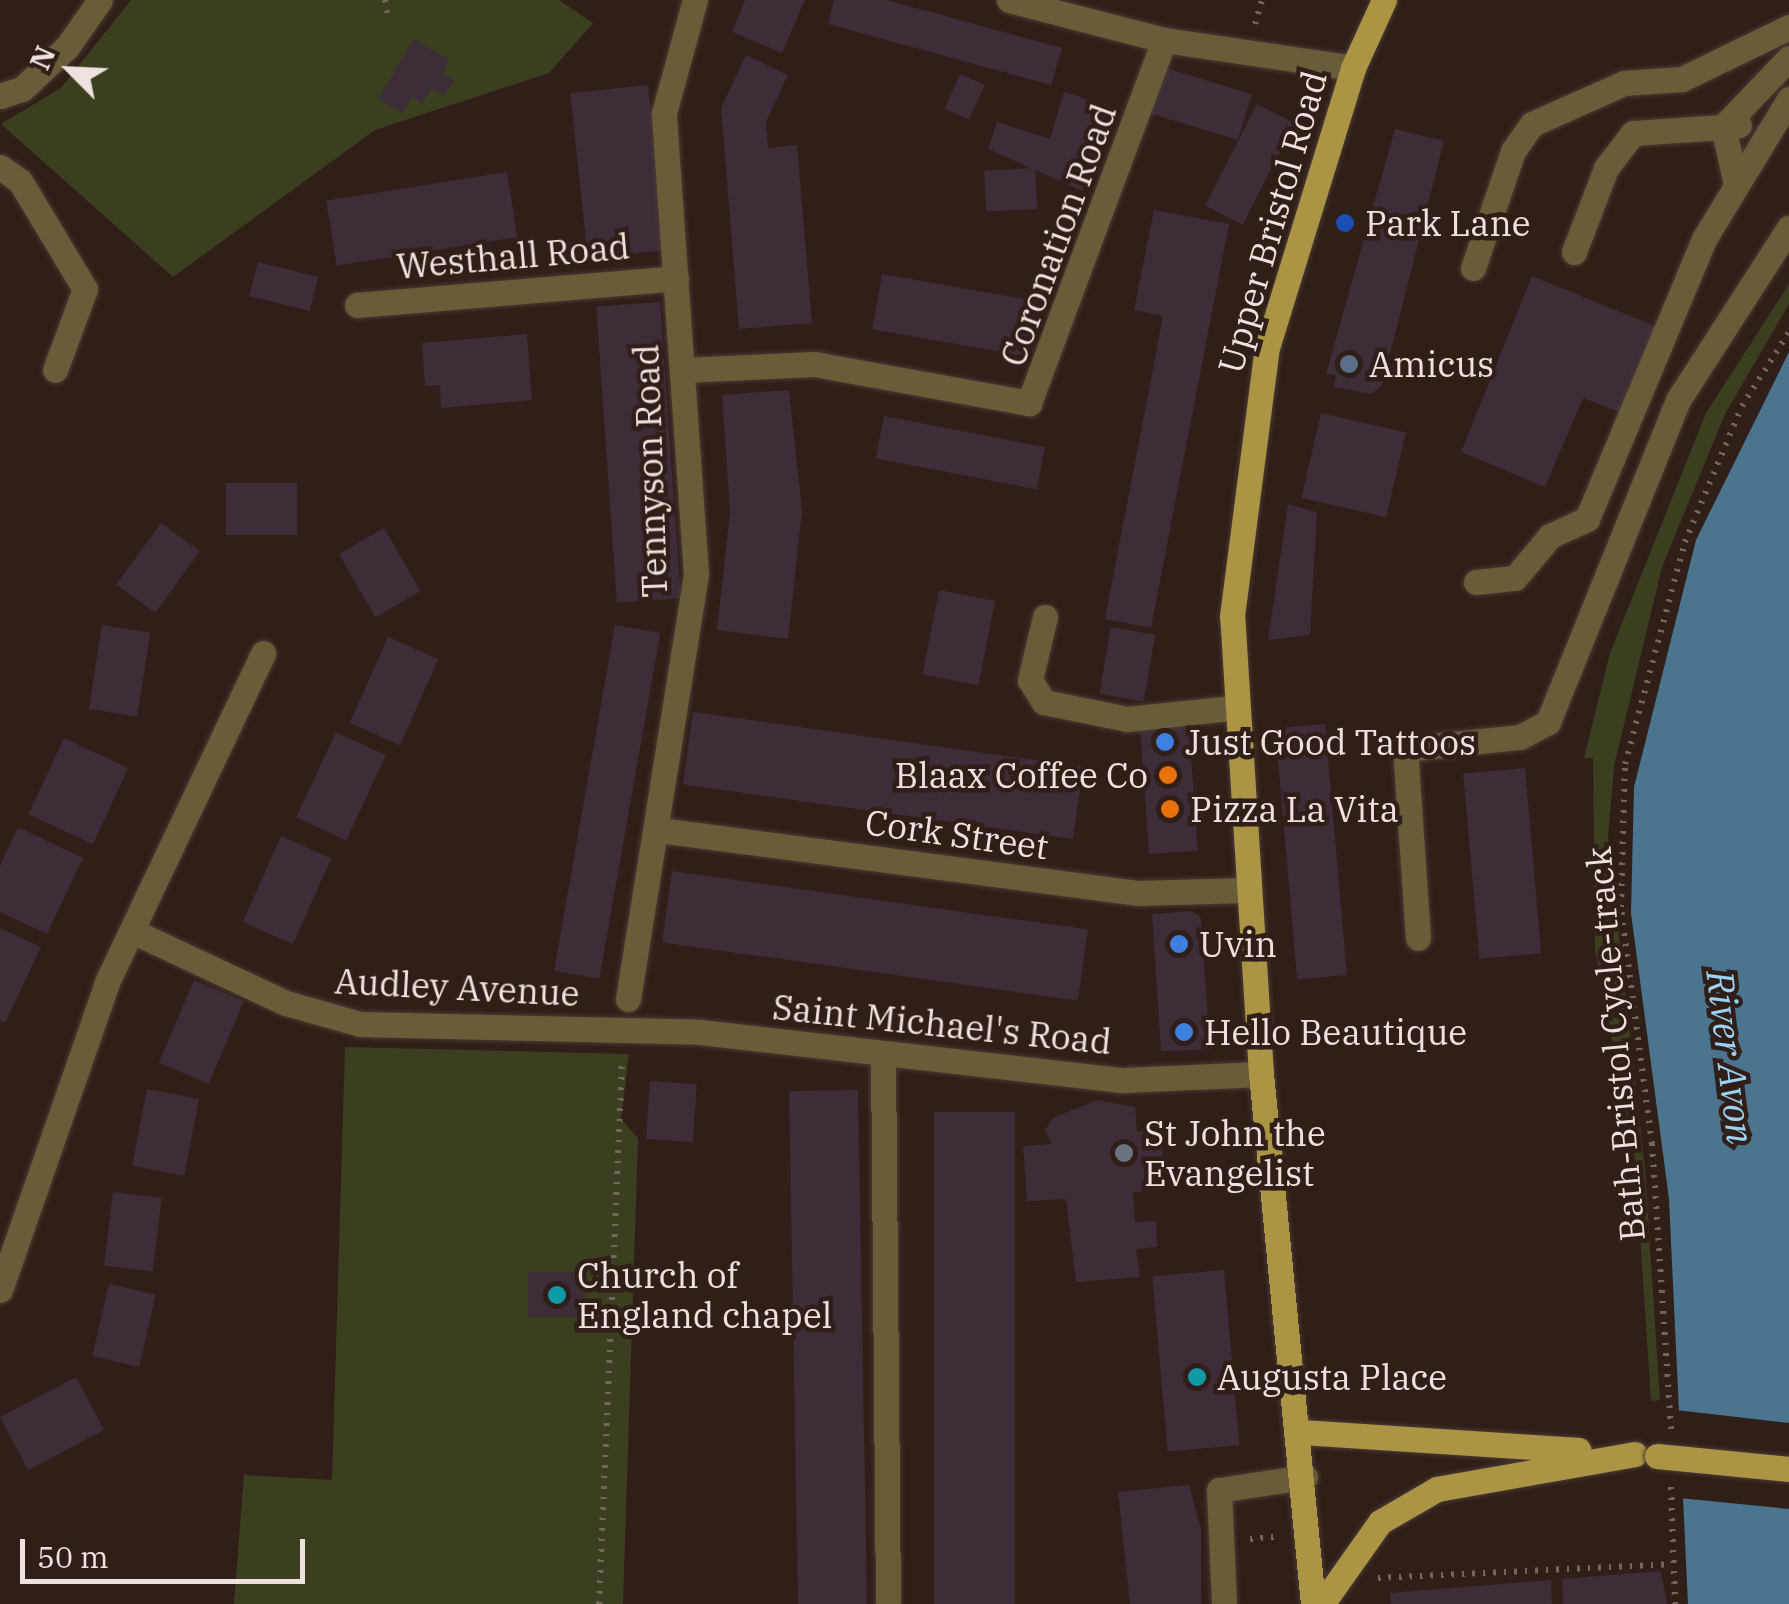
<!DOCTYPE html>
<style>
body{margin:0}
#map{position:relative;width:1789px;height:1604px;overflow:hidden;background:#2f1f18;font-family:"IBM Plex Serif",serif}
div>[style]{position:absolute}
.green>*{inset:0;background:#3b3f1f}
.water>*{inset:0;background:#4b758f}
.pier>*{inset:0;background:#2f1f18}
.building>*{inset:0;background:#3c2d39;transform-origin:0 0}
.path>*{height:6px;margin-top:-3px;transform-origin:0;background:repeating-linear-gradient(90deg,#74665f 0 2.5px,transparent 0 10.5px)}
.roads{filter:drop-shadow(0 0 2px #4a3a34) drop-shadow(0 0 2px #4a3a34)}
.minor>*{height:25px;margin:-12.5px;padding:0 12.5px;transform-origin:12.5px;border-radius:12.5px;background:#675d38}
.major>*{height:25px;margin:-12.5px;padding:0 12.5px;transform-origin:12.5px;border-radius:12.5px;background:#ab9544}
.bridges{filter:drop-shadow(0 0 2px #4a3a34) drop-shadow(0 0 2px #4a3a34)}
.major-bridge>*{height:25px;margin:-12.5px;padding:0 12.5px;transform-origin:12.5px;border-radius:12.5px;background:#ab9544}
.dots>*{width:28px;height:28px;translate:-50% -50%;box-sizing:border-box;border:5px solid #2f1f18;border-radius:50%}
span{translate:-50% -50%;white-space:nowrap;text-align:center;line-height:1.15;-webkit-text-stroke:9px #2f1f18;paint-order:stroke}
.street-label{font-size:35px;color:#ede2dd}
.poi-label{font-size:35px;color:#ede2dd}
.left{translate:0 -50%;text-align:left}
.right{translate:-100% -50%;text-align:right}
.water-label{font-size:38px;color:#9cd2f5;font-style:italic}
.north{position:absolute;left:20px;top:20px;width:100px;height:100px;-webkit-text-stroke:8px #2f1f18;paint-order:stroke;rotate:294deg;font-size:28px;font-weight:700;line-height:40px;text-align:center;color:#ede2dd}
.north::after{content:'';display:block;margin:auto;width:35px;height:45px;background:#ede2dd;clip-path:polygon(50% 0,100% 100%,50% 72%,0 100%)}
.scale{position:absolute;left:20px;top:1539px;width:285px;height:45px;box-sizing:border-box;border:5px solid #ede2dd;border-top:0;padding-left:12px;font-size:30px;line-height:35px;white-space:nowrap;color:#ede2dd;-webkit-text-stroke:8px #2f1f18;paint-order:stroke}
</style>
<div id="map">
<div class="green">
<i style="clip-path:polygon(131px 0,559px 0,593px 23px,549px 73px,375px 130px,173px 277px,1px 124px,61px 88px)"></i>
<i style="clip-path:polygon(1789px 284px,1789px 304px,1725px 414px,1662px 567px,1614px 766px,1608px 837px,1645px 1171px,1660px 1400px,1651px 1401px,1635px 1159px,1595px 949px,1593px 758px,1584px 758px,1610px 653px,1706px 413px)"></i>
<i style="clip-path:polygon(345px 1047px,629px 1054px,621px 1119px,638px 1138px,623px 1604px,234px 1604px,244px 1475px,332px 1480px)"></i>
</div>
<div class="water">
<i style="clip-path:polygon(1789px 352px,1789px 1604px,1688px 1604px,1669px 1199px,1631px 913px,1634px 787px,1696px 540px)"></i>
</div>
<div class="pier">
<i style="clip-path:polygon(1676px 1410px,1789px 1423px,1789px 1509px,1679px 1498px)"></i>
</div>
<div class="building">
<i style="clip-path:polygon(745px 0,805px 0,782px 53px,732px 32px)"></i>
<i style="clip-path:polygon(834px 0,887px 0,1062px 48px,1051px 85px,828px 24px)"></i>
<i style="clip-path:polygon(414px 39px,449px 60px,442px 73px,454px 80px,444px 96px,431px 88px,422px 103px,412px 97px,402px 113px,378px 99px)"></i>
<i style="clip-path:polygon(746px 55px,788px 75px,766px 122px,768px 148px,797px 145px,812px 323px,739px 329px,721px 108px)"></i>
<i style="left:1163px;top:67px;width:93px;height:48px;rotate:17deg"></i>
<i style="left:960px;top:74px;width:27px;height:38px;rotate:24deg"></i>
<i style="left:648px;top:85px;width:166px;height:78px;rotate:84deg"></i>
<i style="clip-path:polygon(1064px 92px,1110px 106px,1083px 191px,988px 149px,997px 122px,1050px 139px)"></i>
<i style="left:1257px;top:104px;width:42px;height:114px;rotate:27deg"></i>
<i style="clip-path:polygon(1395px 129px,1444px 141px,1382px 385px,1372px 394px,1334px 387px,1336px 375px,1326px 374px)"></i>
<i style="left:1035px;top:168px;width:41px;height:51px;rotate:87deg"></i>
<i style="left:507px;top:172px;width:66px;height:183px;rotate:81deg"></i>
<i style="clip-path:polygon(1154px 210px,1229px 224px,1151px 628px,1105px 619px,1163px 316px,1134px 310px)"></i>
<i style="left:258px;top:262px;width:62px;height:35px;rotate:14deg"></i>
<i style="left:882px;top:274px;width:157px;height:56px;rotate:10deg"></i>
<i style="clip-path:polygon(1532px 276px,1662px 329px,1624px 414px,1583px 398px,1545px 487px,1461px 452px)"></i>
<i style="left:660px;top:302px;width:297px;height:64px;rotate:86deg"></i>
<i style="clip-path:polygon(527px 334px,532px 400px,441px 408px,440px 385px,425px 386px,422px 343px)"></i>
<i style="clip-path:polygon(789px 390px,802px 510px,788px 639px,717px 630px,730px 512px,722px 395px)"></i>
<i style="left:1321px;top:413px;width:87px;height:87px;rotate:13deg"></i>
<i style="left:884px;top:416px;width:164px;height:43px;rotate:11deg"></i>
<i style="left:297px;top:483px;width:52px;height:71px;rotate:90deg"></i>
<i style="clip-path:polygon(1288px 504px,1317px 512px,1310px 635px,1268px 640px)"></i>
<i style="left:161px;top:523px;width:48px;height:76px;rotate:36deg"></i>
<i style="left:384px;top:528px;width:73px;height:52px;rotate:60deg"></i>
<i style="left:939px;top:590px;width:57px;height:86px;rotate:11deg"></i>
<i style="left:102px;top:625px;width:49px;height:85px;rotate:9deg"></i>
<i style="left:615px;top:625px;width:46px;height:351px;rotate:10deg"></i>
<i style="left:1111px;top:627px;width:45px;height:68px;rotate:10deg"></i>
<i style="left:388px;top:637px;width:55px;height:94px;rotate:24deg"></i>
<i style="left:693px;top:712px;width:394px;height:73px;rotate:8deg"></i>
<i style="left:1325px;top:724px;width:252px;height:50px;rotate:85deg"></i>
<i style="left:1189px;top:725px;width:126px;height:49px;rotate:86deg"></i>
<i style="left:336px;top:732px;width:55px;height:94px;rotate:25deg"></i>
<i style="left:64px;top:738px;width:71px;height:84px;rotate:25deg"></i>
<i style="left:1525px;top:768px;width:186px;height:62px;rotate:85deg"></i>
<i style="clip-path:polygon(18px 827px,83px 858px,47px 934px,0 912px,0 866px)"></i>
<i style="left:281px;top:836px;width:55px;height:94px;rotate:24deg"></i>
<i style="left:672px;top:871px;width:420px;height:72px;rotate:8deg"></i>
<i style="clip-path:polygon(1192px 911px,1201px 918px,1210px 1050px,1161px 1051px,1152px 914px)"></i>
<i style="clip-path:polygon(0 928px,41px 947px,5px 1023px,0 1020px)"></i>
<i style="left:194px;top:980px;width:54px;height:90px;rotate:23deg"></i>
<i style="left:650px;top:1081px;width:47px;height:58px;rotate:4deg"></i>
<i style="left:147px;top:1089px;width:53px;height:78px;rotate:11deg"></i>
<i style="left:858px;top:1090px;width:514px;height:69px;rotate:89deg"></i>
<i style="clip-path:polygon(1097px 1100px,1135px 1107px,1137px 1132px,1161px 1130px,1165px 1189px,1133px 1192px,1135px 1222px,1156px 1221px,1157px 1247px,1136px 1249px,1140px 1277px,1076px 1282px,1066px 1199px,1027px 1201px,1023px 1146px,1052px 1144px,1045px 1130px,1053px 1118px)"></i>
<i style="left:1015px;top:1112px;width:492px;height:81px;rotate:90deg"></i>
<i style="left:113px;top:1192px;width:49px;height:74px;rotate:7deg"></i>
<i style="left:1224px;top:1270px;width:176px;height:72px;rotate:85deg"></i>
<i style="left:528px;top:1272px;width:58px;height:45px"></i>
<i style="left:109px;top:1284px;width:48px;height:74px;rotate:13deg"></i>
<i style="left:76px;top:1377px;width:60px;height:86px;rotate:62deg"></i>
<i style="clip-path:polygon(1189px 1485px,1201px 1529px,1201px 1604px,1130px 1604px,1118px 1492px)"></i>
<i style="clip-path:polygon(1661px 1571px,1667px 1604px,1563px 1604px,1562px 1579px)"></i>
<i style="clip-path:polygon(1551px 1580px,1552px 1604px,1391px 1604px,1390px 1593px)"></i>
</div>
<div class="path">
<i style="left:385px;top:0;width:18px;rotate:81deg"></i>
<i style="left:1255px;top:24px;width:25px;rotate:-74deg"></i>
<i style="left:1671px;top:1429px;width:286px;rotate:-93.8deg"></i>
<i style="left:1652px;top:1144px;width:239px;rotate:-97.5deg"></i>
<i style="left:1621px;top:907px;width:143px;rotate:-88.4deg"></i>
<i style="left:1625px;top:764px;width:230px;rotate:-74.9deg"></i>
<i style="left:1685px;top:542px;width:147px;rotate:-67.3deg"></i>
<i style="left:1742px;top:406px;width:88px;rotate:-57.6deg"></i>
<i style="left:1671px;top:1487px;width:117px;rotate:88deg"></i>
<i style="left:1250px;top:1539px;width:24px;rotate:-5deg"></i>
<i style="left:1378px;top:1578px;width:293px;rotate:-2.7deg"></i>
<i style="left:599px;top:1604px;width:543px;rotate:-87.57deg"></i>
</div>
<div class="roads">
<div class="minor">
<i style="left:1009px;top:0;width:160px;rotate:14.5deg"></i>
<i style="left:1164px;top:40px;width:191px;rotate:8.4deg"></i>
<i style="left:0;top:96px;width:23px;rotate:-18deg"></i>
<i style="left:22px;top:89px;width:62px;rotate:-43deg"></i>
<i style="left:67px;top:47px;width:57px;rotate:-54.9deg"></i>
<i style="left:0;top:167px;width:24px;rotate:35deg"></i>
<i style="left:20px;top:181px;width:126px;rotate:59deg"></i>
<i style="left:85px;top:289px;width:86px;rotate:110.3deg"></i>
<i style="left:1736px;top:184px;width:58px;rotate:-102.8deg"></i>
<i style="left:1723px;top:127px;width:16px;rotate:-7deg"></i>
<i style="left:1574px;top:252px;width:90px;rotate:-69.1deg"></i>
<i style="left:1606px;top:168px;width:44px;rotate:-52.4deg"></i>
<i style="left:1633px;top:133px;width:90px;rotate:-3.8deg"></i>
<i style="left:1723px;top:127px;width:95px;rotate:-46.3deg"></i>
<i style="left:1473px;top:268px;width:124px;rotate:-71.1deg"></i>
<i style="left:1513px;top:151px;width:33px;rotate:-55deg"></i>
<i style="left:1532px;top:124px;width:101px;rotate:-24deg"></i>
<i style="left:1624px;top:83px;width:58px;rotate:-3.9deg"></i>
<i style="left:1682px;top:79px;width:119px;rotate:-25.9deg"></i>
<i style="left:357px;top:305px;width:320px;rotate:-4.8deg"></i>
<i style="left:683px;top:370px;width:131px;rotate:-2.6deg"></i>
<i style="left:814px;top:364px;width:219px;rotate:10.3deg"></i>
<i style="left:1029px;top:403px;width:387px;rotate:-69.6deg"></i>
<i style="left:1476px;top:582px;width:39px;rotate:-6deg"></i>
<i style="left:1515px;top:578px;width:55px;rotate:-50.2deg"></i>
<i style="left:1550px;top:536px;width:41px;rotate:-24.7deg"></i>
<i style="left:1587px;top:519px;width:303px;rotate:-67.3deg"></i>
<i style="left:1704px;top:239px;width:164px;rotate:-58.7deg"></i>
<i style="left:1045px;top:617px;width:65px;rotate:103.4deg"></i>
<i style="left:1030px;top:680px;width:26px;rotate:58deg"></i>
<i style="left:1044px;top:702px;width:85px;rotate:11.6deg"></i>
<i style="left:1127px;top:719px;width:106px;rotate:-6deg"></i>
<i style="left:659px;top:830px;width:482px;rotate:7.5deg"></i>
<i style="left:1137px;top:893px;width:111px;rotate:-1.5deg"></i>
<i style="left:132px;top:931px;width:170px;rotate:25.1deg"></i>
<i style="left:286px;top:1003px;width:77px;rotate:15.8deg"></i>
<i style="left:360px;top:1024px;width:340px;rotate:1.3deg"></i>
<i style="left:700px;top:1032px;width:427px;rotate:6.5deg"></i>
<i style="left:1124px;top:1080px;width:137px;rotate:-2.5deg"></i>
<i style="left:1418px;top:938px;width:189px;rotate:-93.9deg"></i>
<i style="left:1405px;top:749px;width:116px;rotate:-6deg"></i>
<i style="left:1520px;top:737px;width:32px;rotate:-28deg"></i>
<i style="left:1548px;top:722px;width:347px;rotate:-68deg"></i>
<i style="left:1678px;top:400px;width:205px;rotate:-57.2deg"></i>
<i style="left:628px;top:999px;width:430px;rotate:-80.9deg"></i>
<i style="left:696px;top:574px;width:462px;rotate:-94deg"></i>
<i style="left:664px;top:113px;width:117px;rotate:-74.7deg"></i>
<i style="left:883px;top:1055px;width:549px;rotate:89.48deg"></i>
<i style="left:0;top:1290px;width:326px;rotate:-70.8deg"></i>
<i style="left:107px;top:982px;width:364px;rotate:-64.6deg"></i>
<i style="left:1224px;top:1604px;width:114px;rotate:-92.5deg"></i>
<i style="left:1219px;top:1490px;width:87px;rotate:-8.6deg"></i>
</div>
<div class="major">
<i style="left:1302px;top:1432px;width:277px;rotate:3.7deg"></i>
<i style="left:1313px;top:1604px;width:533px;rotate:-95.6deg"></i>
<i style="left:1261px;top:1074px;width:459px;rotate:-93.6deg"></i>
<i style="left:1232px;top:616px;width:270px;rotate:-82.6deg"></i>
<i style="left:1267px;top:348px;width:293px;rotate:-72.9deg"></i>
<i style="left:1353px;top:68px;width:75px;rotate:-65.5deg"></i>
<i style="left:1322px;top:1604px;width:100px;rotate:-54.7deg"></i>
<i style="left:1380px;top:1522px;width:66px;rotate:-30.1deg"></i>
<i style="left:1437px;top:1489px;width:201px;rotate:-10deg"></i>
</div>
</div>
<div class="bridges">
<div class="major-bridge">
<i style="left:1657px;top:1456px;width:133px;rotate:5.6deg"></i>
</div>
</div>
<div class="dots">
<i style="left:1345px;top:223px;background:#1a4fb4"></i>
<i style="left:1349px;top:364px;background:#5c6f8a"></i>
<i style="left:1165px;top:742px;background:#3f7fe0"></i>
<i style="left:1168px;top:775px;background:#e8710a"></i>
<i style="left:1170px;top:809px;background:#e8710a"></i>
<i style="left:1179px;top:944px;background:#3f7fe0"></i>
<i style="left:1184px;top:1032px;background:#3f7fe0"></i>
<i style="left:1124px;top:1153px;background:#6b7280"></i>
<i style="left:557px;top:1295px;background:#0f9aa8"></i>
<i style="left:1197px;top:1377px;background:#0f9aa8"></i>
</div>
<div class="street-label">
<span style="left:1272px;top:222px;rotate:-74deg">Upper Bristol Road</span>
<span style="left:1058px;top:235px;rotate:-70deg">Coronation Road</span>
<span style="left:513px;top:256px;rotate:-5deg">Westhall Road</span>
<span style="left:650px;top:471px;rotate:-92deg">Tennyson Road</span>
<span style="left:957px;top:834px;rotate:8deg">Cork Street</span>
<span style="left:457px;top:987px;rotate:3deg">Audley Avenue</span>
<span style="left:942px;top:1024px;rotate:6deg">Saint Michael's Road</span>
<span style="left:1615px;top:1044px;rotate:-95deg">Bath-Bristol Cycle-track</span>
</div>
<div class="poi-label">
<span class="left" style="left:1365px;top:223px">Park Lane</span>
<span class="left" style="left:1369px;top:364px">Amicus</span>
<span class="left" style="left:1185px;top:742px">Just Good Tattoos</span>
<span class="right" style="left:1148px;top:775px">Blaax Coffee Co</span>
<span class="left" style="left:1190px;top:809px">Pizza La Vita</span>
<span class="left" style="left:1199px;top:944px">Uvin</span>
<span class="left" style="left:1204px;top:1032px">Hello Beautique</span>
<span class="left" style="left:1144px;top:1153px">St John the<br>Evangelist</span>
<span class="left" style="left:577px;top:1295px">Church of<br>England chapel</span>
<span class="left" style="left:1217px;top:1377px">Augusta Place</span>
</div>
<div class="water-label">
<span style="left:1731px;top:1057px;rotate:83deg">River Avon</span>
</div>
<div class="north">N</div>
<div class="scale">50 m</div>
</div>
